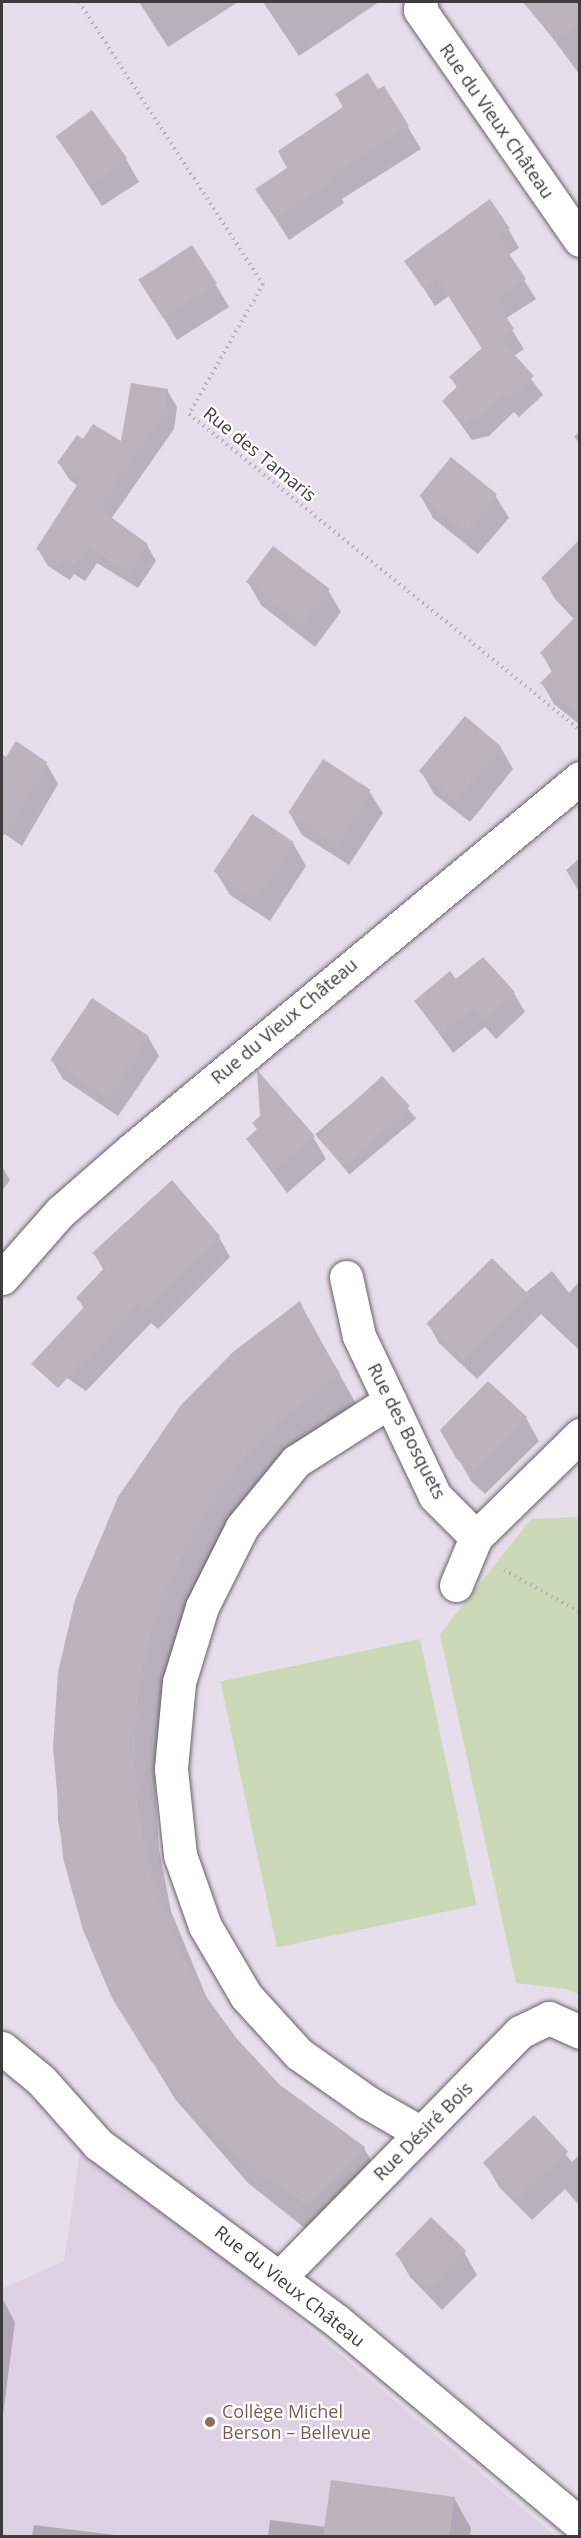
<!DOCTYPE html>
<meta charset="utf-8">
<style>
body{margin:0}
#map{position:relative;width:581px;height:2538px;overflow:hidden;background:#e6deea;font-family:"Open Sans",sans-serif}
div>[style]{position:absolute}
.built>*{inset:0;background:#ded1e4}
.green>*{inset:0;background:#ccd9b9;transform-origin:0 0}
.shadow>*{inset:0;background:#0003;transform-origin:0 0}
.building>*{inset:0;background:#bcb3bd;transform-origin:0 0}
.path>*{height:4px;margin-top:-2px;transform-origin:0;background:repeating-linear-gradient(90deg,#b3adb6 0 1.5px,transparent 0 6px)}
.roads{filter:drop-shadow(0 0 2px #69626c) drop-shadow(0 0 2px #69626c)}
.minor>*{height:33px;margin:-16.5px;padding:0 16.5px;transform-origin:16.5px;border-radius:16.5px;background:#fff}
.dots>*{width:16px;height:16px;translate:-50% -50%;box-sizing:border-box;border:3px solid #fff;border-radius:50%}
span{translate:-50% -50%;white-space:nowrap;text-align:center;line-height:1.15;-webkit-text-stroke:4.5px #fff;paint-order:stroke}
.street-label{font-size:18px;color:#3f3c40}
.education-label{font-size:18px;color:#785e54}
.left{translate:0 -50%;text-align:left}
.frame{position:absolute;inset:0;border:3px solid #3f3c40;pointer-events:none}
</style>
<div id="map">
<div class="built">
<i style="clip-path:polygon(82px 2139px,215px 2249px,555px 2536px,2px 2536px,2px 2289px,64px 2261px)"></i>
</div>
<div class="green">
<i style="clip-path:polygon(579px 1517px,580px 1517px,579px 1994px,566px 1989px,516px 1983px,440px 1634px,531px 1519px)"></i>
<i style="left:420px;top:1639px;width:272px;height:204px;rotate:78deg"></i>
</div>
<div class="shadow">
<i style="clip-path:polygon(139px 2px,238px 2px,168px 47px)"></i>
<i style="clip-path:polygon(263px 2px,379px 2px,299px 56px)"></i>
<i style="clip-path:polygon(540px 2px,580px 2px,580px 75px,531px 9px)"></i>
<i style="clip-path:polygon(384px 88px,421px 149px,342px 199px,344px 203px,289px 240px,257px 190px,289px 169px)"></i>
<i style="clip-path:polygon(57px 136px,126px 159px,139px 182px,102px 206px)"></i>
<i style="clip-path:polygon(509px 230px,519px 248px,508px 255px,536px 299px,505px 319px,524px 349px,514px 356px,543px 395px,519px 417px,514px 412px,489px 436px,472px 440px,444px 401px,458px 389px,451px 378px,483px 350px,449px 296px,435px 306px,406px 261px)"></i>
<i style="clip-path:polygon(139px 278px,216px 285px,229px 307px,177px 340px)"></i>
<i style="clip-path:polygon(167px 390px,177px 407px,174px 429px,111px 519px,147px 545px,156px 561px,138px 588px,97px 563px,85px 581px,74px 574px,70px 580px,48px 566px,38px 549px,78px 486px,69px 479px,59px 463px,84px 441px,123px 443px)"></i>
<i style="clip-path:polygon(580px 432px,580px 445px,574px 436px)"></i>
<i style="clip-path:polygon(420px 495px,495px 495px,509px 518px,478px 554px,433px 518px)"></i>
<i style="clip-path:polygon(580px 542px,580px 725px,554px 704px,542px 683px,552px 672px,542px 654px,574px 619px,555px 599px,543px 578px)"></i>
<i style="clip-path:polygon(248px 582px,328px 590px,341px 612px,315px 647px,261px 605px)"></i>
<i style="clip-path:polygon(500px 746px,513px 769px,470px 822px,434px 794px,421px 771px)"></i>
<i style="clip-path:polygon(2px 757px,46px 763px,58px 784px,22px 846px,2px 832px)"></i>
<i style="clip-path:polygon(369px 791px,383px 813px,349px 865px,302px 835px,289px 812px)"></i>
<i style="clip-path:polygon(252px 816px,293px 843px,306px 866px,270px 921px,230px 895px,216px 872px)"></i>
<i style="clip-path:polygon(580px 858px,580px 893px,566px 870px)"></i>
<i style="clip-path:polygon(455px 981px,514px 993px,525px 1012px,496px 1039px,485px 1027px,453px 1053px,416px 1002px)"></i>
<i style="clip-path:polygon(148px 1037px,159px 1056px,118px 1116px,63px 1079px,52px 1060px)"></i>
<i style="left:382px;top:1078px;width:53px;height:87px;rotate:50deg"></i>
<i style="clip-path:polygon(262px 1117px,313px 1137px,326px 1159px,287px 1193px,248px 1140px,258px 1130px)"></i>
<i style="clip-path:polygon(2px 1166px,10px 1180px,2px 1191px)"></i>
<i style="clip-path:polygon(219px 1237px,230px 1257px,158px 1329px,151px 1323px,86px 1391px,57px 1371px,84px 1309px,78px 1298px,104px 1271px,94px 1253px)"></i>
<i style="clip-path:polygon(552px 1271px,569px 1293px,580px 1281px,580px 1351px,541px 1314px,477px 1379px,439px 1343px,428px 1323px,525px 1293px)"></i>
<i style="clip-path:polygon(300px 1303px,360px 1411px,286px 1472px,160px 1723px,155px 1786px,159px 1849px,171px 1911px,208px 2001px,236px 2040px,279px 2086px,364px 2148px,385px 2186px,306px 2229px,248px 2183px,175px 2099px,152px 2061px,73px 1894px,58px 1821px,56px 1709px)"></i>
<i style="clip-path:polygon(526px 1418px,539px 1441px,485px 1494px,471px 1481px,442px 1430px)"></i>
<i style="clip-path:polygon(534px 2117px,572px 2162px,580px 2154px,580px 2206px,565px 2189px,532px 2220px,499px 2187px,486px 2164px)"></i>
<i style="clip-path:polygon(464px 2252px,477px 2275px,442px 2310px,410px 2277px,397px 2254px)"></i>
<i style="clip-path:polygon(2px 2298px,15px 2322px,2px 2423px)"></i>
<i style="clip-path:polygon(454px 2498px,471px 2528px,470px 2536px,268px 2536px,270px 2520px,326px 2527px)"></i>
<i style="clip-path:polygon(34px 2525px,123px 2536px,32px 2536px)"></i>
</div>
<div class="building">
<i style="clip-path:polygon(523px 2px,579px 2px,579px 22px,556px 42px)"></i>
<i style="clip-path:polygon(368px 73px,378px 89px,384px 86px,409px 126px,330px 176px,333px 180px,275px 218px,255px 189px,287px 168px,278px 151px,343px 107px,335px 94px)"></i>
<i style="left:92px;top:110px;width:60px;height:45px;rotate:54deg"></i>
<i style="clip-path:polygon(490px 199px,510px 229px,497px 236px,526px 279px,495px 300px,514px 329px,500px 339px,534px 376px,507px 399px,503px 394px,479px 417px,460px 422px,442px 401px,458px 386px,449px 377px,482px 348px,437px 279px,423px 288px,404px 261px)"></i>
<i style="left:192px;top:245px;width:46px;height:64px;rotate:57deg"></i>
<i style="clip-path:polygon(131px 383px,168px 389px,165px 411px,98px 508px,148px 544px,128px 572px,87px 547px,75px 566px,64px 558px,60px 564px,36px 549px,81px 479px,57px 463px,77px 435px,83px 439px,93px 424px,121px 441px)"></i>
<i style="left:451px;top:457px;width:59px;height:50px;rotate:39deg"></i>
<i style="clip-path:polygon(579px 540px,579px 715px,540px 683px,555px 668px,540px 653px,577px 615px,541px 578px)"></i>
<i style="left:273px;top:546px;width:71px;height:45px;rotate:37deg"></i>
<i style="left:465px;top:716px;width:47px;height:72px;rotate:40deg"></i>
<i style="clip-path:polygon(16px 741px,47px 762px,2px 838px,2px 754px,6px 757px)"></i>
<i style="left:323px;top:759px;width:57px;height:64px;rotate:33deg"></i>
<i style="left:252px;top:814px;width:50px;height:69px;rotate:34deg"></i>
<i style="clip-path:polygon(483px 957px,515px 992px,484px 1021px,473px 1008px,441px 1035px,414px 1001px,450px 971px,456px 979px)"></i>
<i style="left:92px;top:998px;width:69px;height:75px;rotate:34deg"></i>
<i style="clip-path:polygon(257px 1070px,315px 1136px,273px 1172px,246px 1139px,257px 1129px,252px 1123px,260px 1116px)"></i>
<i style="left:382px;top:1076px;width:41px;height:89px;rotate:47deg"></i>
<i style="clip-path:polygon(172px 1180px,220px 1236px,145px 1310px,138px 1303px,58px 1388px,31px 1364px,85px 1306px,76px 1298px,106px 1266px,92px 1253px)"></i>
<i style="left:492px;top:1258px;width:52px;height:93px;rotate:45deg"></i>
<i style="clip-path:polygon(300px 1301px,314px 1335px,340px 1373px,264px 1434px,223px 1482px,190px 1536px,153px 1623px,139px 1685px,134px 1747px,138px 1810px,150px 1872px,171px 1932px,200px 1988px,237px 2039px,280px 2085px,365px 2147px,308px 2205px,253px 2170px,199px 2119px,151px 2061px,112px 1998px,83px 1930px,63px 1858px,53px 1747px,58px 1672px,75px 1600px,118px 1497px,181px 1405px,233px 1352px)"></i>
<i style="clip-path:polygon(488px 1381px,527px 1417px,471px 1473px,456px 1458px,440px 1430px)"></i>
<i style="left:534px;top:2115px;width:50px;height:70px;rotate:47deg"></i>
<i style="left:431px;top:2217px;width:49px;height:52px;rotate:44deg"></i>
<i style="clip-path:polygon(331px 2480px,455px 2497px,449px 2536px,323px 2536px)"></i>
</div>
<div class="path">
<i style="left:79px;top:2px;width:337px;rotate:56.9deg"></i>
<i style="left:263px;top:284px;width:150px;rotate:119.6deg"></i>
<i style="left:189px;top:414px;width:503px;rotate:38.94deg"></i>
<i style="left:504px;top:1570px;width:87px;rotate:28.9deg"></i>
</div>
<div class="roads">
<div class="minor">
<i style="left:421px;top:2px;width:8px;rotate:97deg"></i>
<i style="left:420px;top:10px;width:280px;rotate:55.2deg"></i>
<i style="left:346px;top:1277px;width:60px;rotate:77.6deg"></i>
<i style="left:359px;top:1336px;width:177px;rotate:64.6deg"></i>
<i style="left:435px;top:1496px;width:58px;rotate:45deg"></i>
<i style="left:476px;top:1537px;width:146px;rotate:-44.4deg"></i>
<i style="left:2px;top:1278px;width:88px;rotate:-48.7deg"></i>
<i style="left:60px;top:1212px;width:94px;rotate:-41.1deg"></i>
<i style="left:131px;top:1150px;width:583px;rotate:-39.64deg"></i>
<i style="left:390px;top:1401px;width:112px;rotate:147.4deg"></i>
<i style="left:296px;top:1461px;width:85px;rotate:129.3deg"></i>
<i style="left:242px;top:1527px;width:89px;rotate:116.6deg"></i>
<i style="left:202px;top:1607px;width:78px;rotate:107deg"></i>
<i style="left:179px;top:1682px;width:87px;rotate:95.3deg"></i>
<i style="left:171px;top:1769px;width:86px;rotate:84deg"></i>
<i style="left:180px;top:1855px;width:75px;rotate:70.6deg"></i>
<i style="left:205px;top:1926px;width:81px;rotate:59.6deg"></i>
<i style="left:246px;top:1996px;width:79px;rotate:47.6deg"></i>
<i style="left:299px;top:2054px;width:83px;rotate:35.2deg"></i>
<i style="left:367px;top:2102px;width:62px;rotate:29.9deg"></i>
<i style="left:456px;top:1585px;width:52px;rotate:-67.4deg"></i>
<i style="left:2px;top:2048px;width:50px;rotate:39.4deg"></i>
<i style="left:41px;top:2080px;width:86px;rotate:48.3deg"></i>
<i style="left:98px;top:2144px;width:297px;rotate:36.5deg"></i>
<i style="left:337px;top:2321px;width:317px;rotate:39.9deg"></i>
<i style="left:280px;top:2277px;width:343px;rotate:-45.6deg"></i>
<i style="left:520px;top:2032px;width:32px;rotate:-26deg"></i>
<i style="left:549px;top:2018px;width:34px;rotate:24deg"></i>
</div>
</div>
<div class="dots">
<i style="left:210px;top:2422px;background:#8d6e63"></i>
</div>
<div class="street-label">
<span style="left:497px;top:121px;rotate:55deg">Rue du Vieux Château</span>
<span style="left:260px;top:454px;rotate:39deg">Rue des Tamaris</span>
<span style="left:284px;top:1021px;rotate:-40deg">Rue du Vieux Château</span>
<span style="left:407px;top:1431px;rotate:63deg">Rue des Bosquets</span>
<span style="left:423px;top:2131px;rotate:-45deg">Rue Désiré Bois</span>
<span style="left:290px;top:2286px;rotate:38deg">Rue du Vieux Château</span>
</div>
<div class="education-label">
<span class="left" style="left:222px;top:2422px">Collège Michel<br>Berson – Bellevue</span>
</div>
<div class="frame"></div>
</div>
